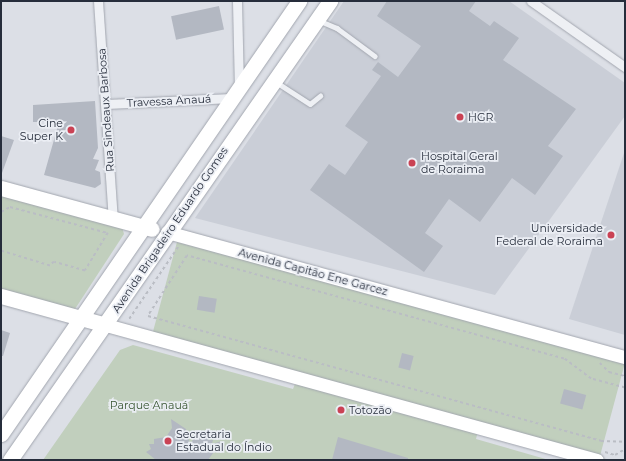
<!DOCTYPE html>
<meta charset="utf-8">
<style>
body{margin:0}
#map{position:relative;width:626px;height:461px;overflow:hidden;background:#dcdfe6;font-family:Montserrat,sans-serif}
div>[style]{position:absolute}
.built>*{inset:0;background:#caced7}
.green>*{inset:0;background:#c1cfbd;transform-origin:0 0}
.building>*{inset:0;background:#b3b8c2;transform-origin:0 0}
.path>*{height:1.5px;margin-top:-0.75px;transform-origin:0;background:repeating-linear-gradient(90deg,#babdc4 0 3px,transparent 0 6px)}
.roads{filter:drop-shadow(0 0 1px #a2a6af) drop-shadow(0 0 1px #a2a6af)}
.lane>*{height:4.5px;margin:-2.25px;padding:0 2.25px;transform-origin:2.25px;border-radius:2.25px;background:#eef0f4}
.street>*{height:9px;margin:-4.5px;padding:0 4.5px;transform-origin:4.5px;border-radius:4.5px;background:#eef0f4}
.secondary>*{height:13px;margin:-6.5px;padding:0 6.5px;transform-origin:6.5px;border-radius:6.5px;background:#fff}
.primary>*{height:15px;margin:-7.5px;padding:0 7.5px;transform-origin:7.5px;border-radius:7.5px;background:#fff}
.dots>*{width:11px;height:11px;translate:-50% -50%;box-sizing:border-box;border:2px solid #ebeef4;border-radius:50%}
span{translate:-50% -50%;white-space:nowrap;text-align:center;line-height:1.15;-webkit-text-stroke:3.5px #ebeef4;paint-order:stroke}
.street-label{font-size:11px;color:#262d3b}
.poi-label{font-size:11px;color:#262d3b}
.left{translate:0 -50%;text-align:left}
.right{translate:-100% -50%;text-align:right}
.park-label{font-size:11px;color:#3a5734}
.frame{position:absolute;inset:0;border:2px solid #262d3b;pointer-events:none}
</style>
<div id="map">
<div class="built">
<i style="clip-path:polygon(344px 1px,509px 1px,625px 83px,625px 116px,495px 295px,195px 218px)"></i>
<i style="clip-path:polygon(625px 150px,625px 335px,569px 319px)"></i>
</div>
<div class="green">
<i style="clip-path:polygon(1px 193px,122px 227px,124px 234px,75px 309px,1px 290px)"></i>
<i style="left:177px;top:242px;width:464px;height:96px;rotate:15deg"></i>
<i style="clip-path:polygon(133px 345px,293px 389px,295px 384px,478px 431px,476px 439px,549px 460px,43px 460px,120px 350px)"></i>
</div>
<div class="building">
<i style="clip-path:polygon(387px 1px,476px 1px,469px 11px,490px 26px,494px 21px,519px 38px,503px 60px,576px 109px,548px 146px,563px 156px,535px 195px,512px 178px,480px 222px,449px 199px,425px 233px,443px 246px,424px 272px,310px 190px,329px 164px,345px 175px,368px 142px,345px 126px,381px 76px,372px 70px,378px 62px,398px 77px,421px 46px,377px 16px)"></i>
<i style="left:219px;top:6px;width:24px;height:49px;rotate:78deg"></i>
<i style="clip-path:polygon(95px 101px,98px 148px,93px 159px,99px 160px,95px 170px,100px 172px,101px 184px,95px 188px,44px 175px,59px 122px,33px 122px,33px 105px)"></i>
<i style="clip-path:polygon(1px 136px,14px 140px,2px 173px,1px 173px)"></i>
<i style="left:199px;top:296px;width:18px;height:14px;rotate:9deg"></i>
<i style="clip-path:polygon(1px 330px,10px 333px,3px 356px,1px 356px)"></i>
<i style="left:402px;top:353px;width:12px;height:15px;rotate:14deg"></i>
<i style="left:564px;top:389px;width:23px;height:15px;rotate:15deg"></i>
<i style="clip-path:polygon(171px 419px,186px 429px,190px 444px,197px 434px,205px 433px,208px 440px,213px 440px,212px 444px,222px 441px,208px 460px,156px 460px,146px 452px,151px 449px,149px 444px,154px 444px,154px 439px,166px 437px,172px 428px)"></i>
<i style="clip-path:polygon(338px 437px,408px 458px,408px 460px,332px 460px)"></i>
</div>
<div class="path">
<i style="left:1px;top:212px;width:10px;rotate:-29deg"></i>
<i style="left:10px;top:207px;width:101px;rotate:14.9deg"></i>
<i style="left:108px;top:233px;width:44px;rotate:121.2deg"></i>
<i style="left:85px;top:271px;width:32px;rotate:-164deg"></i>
<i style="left:54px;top:262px;width:6px;rotate:135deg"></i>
<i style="left:50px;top:266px;width:51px;rotate:-163deg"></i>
<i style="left:129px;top:319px;width:87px;rotate:-55.8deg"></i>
<i style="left:600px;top:363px;width:13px;rotate:45deg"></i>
<i style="left:609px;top:372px;width:16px;rotate:14deg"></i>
<i style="left:625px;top:388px;width:35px;rotate:-165deg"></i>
<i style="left:591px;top:379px;width:34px;rotate:-143deg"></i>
<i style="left:564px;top:359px;width:391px;rotate:-164.7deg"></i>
<i style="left:187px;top:256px;width:72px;rotate:123deg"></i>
<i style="left:148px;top:316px;width:470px;rotate:15.4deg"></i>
<i style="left:601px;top:441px;width:24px;rotate:2deg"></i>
<i style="left:605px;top:452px;width:10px;rotate:17deg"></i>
<i style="left:615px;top:455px;width:12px;rotate:-31deg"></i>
</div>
<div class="roads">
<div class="lane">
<i style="left:318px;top:20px;width:21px;rotate:23deg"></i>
<i style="left:337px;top:28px;width:47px;rotate:36.4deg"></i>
<i style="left:276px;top:82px;width:40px;rotate:32.9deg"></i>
<i style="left:310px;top:104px;width:13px;rotate:-39deg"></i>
</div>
<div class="street">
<i style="left:98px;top:1px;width:219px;rotate:86.1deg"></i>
<i style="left:237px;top:1px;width:86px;rotate:88.7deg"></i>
<i style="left:531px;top:1px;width:115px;rotate:35.1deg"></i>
<i style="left:106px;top:104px;width:126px;rotate:-2.7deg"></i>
</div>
<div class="secondary">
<i style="left:167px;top:232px;width:475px;rotate:15.3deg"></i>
<i style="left:106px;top:325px;width:509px;rotate:15.37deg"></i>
</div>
<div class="primary">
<i style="left:1px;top:188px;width:156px;rotate:15.2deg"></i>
<i style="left:1px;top:296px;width:109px;rotate:15.4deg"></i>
<i style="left:1px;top:434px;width:526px;rotate:-55.46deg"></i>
<i style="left:10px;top:460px;width:560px;rotate:-55.12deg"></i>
</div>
</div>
<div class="dots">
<i style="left:460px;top:117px;background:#ca4254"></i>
<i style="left:71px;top:130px;background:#ca4254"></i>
<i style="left:412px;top:163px;background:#ca4254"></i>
<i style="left:611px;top:235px;background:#ca4254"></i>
<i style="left:341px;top:410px;background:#ca4254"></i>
<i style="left:168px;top:441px;background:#ca4254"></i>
</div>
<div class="street-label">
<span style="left:169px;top:101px;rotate:-3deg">Travessa Anauá</span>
<span style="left:106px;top:110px;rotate:-94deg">Rua Sindeaux Barbosa</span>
<span style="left:170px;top:230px;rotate:-56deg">Avenida Brigadeiro Eduardo Gomes</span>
<span style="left:313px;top:272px;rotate:15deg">Avenida Capitão Ene Garcez</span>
</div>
<div class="poi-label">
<span class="left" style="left:468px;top:117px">HGR</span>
<span class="right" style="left:63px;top:130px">Cine<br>Super K</span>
<span class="left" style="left:421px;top:163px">Hospital Geral<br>de Roraima</span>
<span class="right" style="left:603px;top:235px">Universidade<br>Federal de Roraima</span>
<span class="left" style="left:349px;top:410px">Totozão</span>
<span class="left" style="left:176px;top:441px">Secretaria<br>Estadual do Índio</span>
</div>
<div class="park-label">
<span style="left:149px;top:405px">Parque Anauá</span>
</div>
<div class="frame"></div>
</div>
